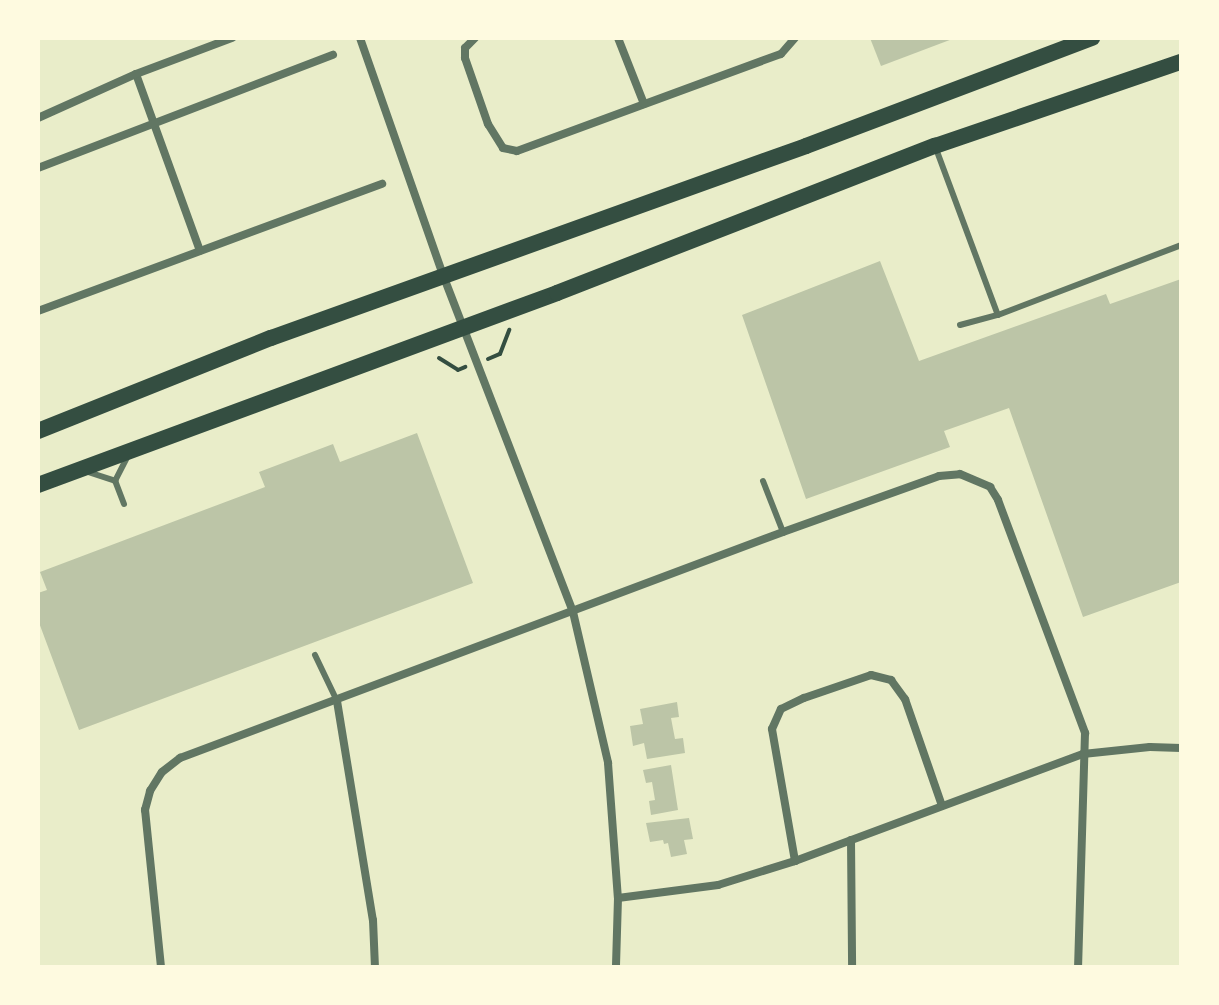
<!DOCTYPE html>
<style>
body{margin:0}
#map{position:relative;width:1219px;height:1005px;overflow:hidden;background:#e9edc9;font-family:Cabin,sans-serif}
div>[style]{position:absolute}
.building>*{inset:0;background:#bcc5a7}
.path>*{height:4px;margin:-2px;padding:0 2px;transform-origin:2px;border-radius:2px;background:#344e41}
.service>*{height:6px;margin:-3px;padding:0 3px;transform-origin:3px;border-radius:3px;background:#617663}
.minor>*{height:8px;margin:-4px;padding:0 4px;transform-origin:4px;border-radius:4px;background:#617663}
.secondary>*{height:16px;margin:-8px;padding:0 8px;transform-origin:8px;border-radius:8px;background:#344e41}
span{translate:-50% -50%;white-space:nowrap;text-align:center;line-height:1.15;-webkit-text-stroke:6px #fefae0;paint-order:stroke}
.frame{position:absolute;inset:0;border:40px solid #fefae0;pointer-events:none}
</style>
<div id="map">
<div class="building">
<i style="clip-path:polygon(870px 38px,955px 38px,881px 66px)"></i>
<i style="clip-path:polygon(880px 261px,919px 361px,1106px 294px,1110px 304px,1181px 279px,1181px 582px,1083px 617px,1009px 408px,944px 431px,950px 447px,806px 499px,742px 315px)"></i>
<i style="clip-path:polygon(417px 433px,473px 583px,79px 730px,38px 620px,38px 593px,47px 590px,40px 572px,265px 487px,259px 472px,333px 444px,340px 462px)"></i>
<i style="clip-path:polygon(677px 702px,679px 717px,671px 718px,675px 739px,683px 738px,685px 753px,647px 759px,644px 743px,633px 746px,630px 726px,643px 724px,640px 709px)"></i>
<i style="clip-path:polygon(671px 765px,678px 810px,651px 815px,649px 801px,655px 800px,652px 782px,646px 783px,643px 770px)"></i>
<i style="clip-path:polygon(689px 818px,693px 839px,684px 840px,687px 854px,671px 857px,668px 843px,664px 844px,663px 840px,650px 842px,646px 823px)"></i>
</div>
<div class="path">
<i style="left:439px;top:358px;width:22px;rotate:32deg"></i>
<i style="left:458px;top:370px;width:8px;rotate:-23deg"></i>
<i style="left:488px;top:359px;width:13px;rotate:-23deg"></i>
<i style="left:500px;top:354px;width:26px;rotate:-69deg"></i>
</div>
<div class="service">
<i style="left:935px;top:146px;width:180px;rotate:69.6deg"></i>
<i style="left:960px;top:325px;width:39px;rotate:-15deg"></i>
<i style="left:998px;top:315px;width:196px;rotate:-20.9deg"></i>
<i style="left:85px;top:471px;width:32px;rotate:18deg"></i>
<i style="left:763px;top:481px;width:55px;rotate:68.6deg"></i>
<i style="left:124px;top:504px;width:25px;rotate:-111deg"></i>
<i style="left:115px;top:481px;width:28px;rotate:-63deg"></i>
<i style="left:315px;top:655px;width:51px;rotate:64.4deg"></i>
</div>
<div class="minor">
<i style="left:360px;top:38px;width:251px;rotate:70.7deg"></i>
<i style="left:443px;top:275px;width:361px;rotate:68.9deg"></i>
<i style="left:573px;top:612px;width:155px;rotate:76.9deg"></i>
<i style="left:608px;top:763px;width:135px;rotate:85.8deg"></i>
<i style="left:618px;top:898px;width:69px;rotate:91.7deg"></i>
<i style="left:475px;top:38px;width:14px;rotate:135deg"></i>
<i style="left:465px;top:48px;width:10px;rotate:90deg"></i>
<i style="left:465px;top:58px;width:70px;rotate:70.8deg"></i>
<i style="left:488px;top:124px;width:28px;rotate:58deg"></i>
<i style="left:503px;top:148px;width:14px;rotate:12deg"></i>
<i style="left:517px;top:151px;width:281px;rotate:-20.2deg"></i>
<i style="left:781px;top:54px;width:21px;rotate:-49deg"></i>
<i style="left:618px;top:38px;width:71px;rotate:68.5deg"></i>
<i style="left:136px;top:74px;width:188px;rotate:70.1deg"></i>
<i style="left:38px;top:118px;width:107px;rotate:-24.2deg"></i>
<i style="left:136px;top:74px;width:103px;rotate:-20.6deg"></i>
<i style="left:38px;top:168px;width:316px;rotate:-21deg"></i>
<i style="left:38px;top:311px;width:367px;rotate:-20.3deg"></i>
<i style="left:337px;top:701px;width:222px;rotate:80.7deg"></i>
<i style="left:373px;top:920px;width:47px;rotate:87.6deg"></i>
<i style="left:851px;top:840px;width:127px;rotate:89.5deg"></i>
<i style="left:795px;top:861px;width:134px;rotate:-99.9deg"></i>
<i style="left:772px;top:729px;width:22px;rotate:-66deg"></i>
<i style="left:781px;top:709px;width:25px;rotate:-26deg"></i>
<i style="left:804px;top:698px;width:71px;rotate:-18.9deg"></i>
<i style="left:871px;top:675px;width:21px;rotate:14deg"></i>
<i style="left:891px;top:680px;width:24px;rotate:54deg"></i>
<i style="left:905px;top:699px;width:113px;rotate:70.9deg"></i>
<i style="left:618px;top:898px;width:101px;rotate:-7.4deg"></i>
<i style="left:718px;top:885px;width:81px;rotate:-17.3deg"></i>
<i style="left:795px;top:861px;width:307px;rotate:-20.4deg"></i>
<i style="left:1083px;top:754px;width:67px;rotate:-6deg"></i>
<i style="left:1150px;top:747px;width:31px;rotate:2deg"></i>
<i style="left:161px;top:967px;width:158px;rotate:-95.8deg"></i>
<i style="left:145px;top:810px;width:20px;rotate:-75deg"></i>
<i style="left:150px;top:791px;width:22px;rotate:-58deg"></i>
<i style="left:162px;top:772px;width:23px;rotate:-38deg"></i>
<i style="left:180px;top:758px;width:644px;rotate:-20.55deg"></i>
<i style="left:783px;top:532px;width:166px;rotate:-19.7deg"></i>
<i style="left:939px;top:476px;width:21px;rotate:-5deg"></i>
<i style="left:960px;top:474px;width:33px;rotate:23deg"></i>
<i style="left:990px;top:487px;width:15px;rotate:58deg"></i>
<i style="left:998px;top:500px;width:249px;rotate:69.5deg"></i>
<i style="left:1085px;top:733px;width:234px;rotate:91.7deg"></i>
</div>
<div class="secondary">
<i style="left:38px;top:431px;width:251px;rotate:-21.8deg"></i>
<i style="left:271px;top:338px;width:568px;rotate:-19.74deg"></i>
<i style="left:806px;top:146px;width:306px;rotate:-20.7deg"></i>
<i style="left:38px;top:485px;width:553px;rotate:-20.3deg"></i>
<i style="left:557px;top:293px;width:406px;rotate:-21.3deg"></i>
<i style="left:935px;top:146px;width:260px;rotate:-18.9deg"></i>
</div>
<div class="frame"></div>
</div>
